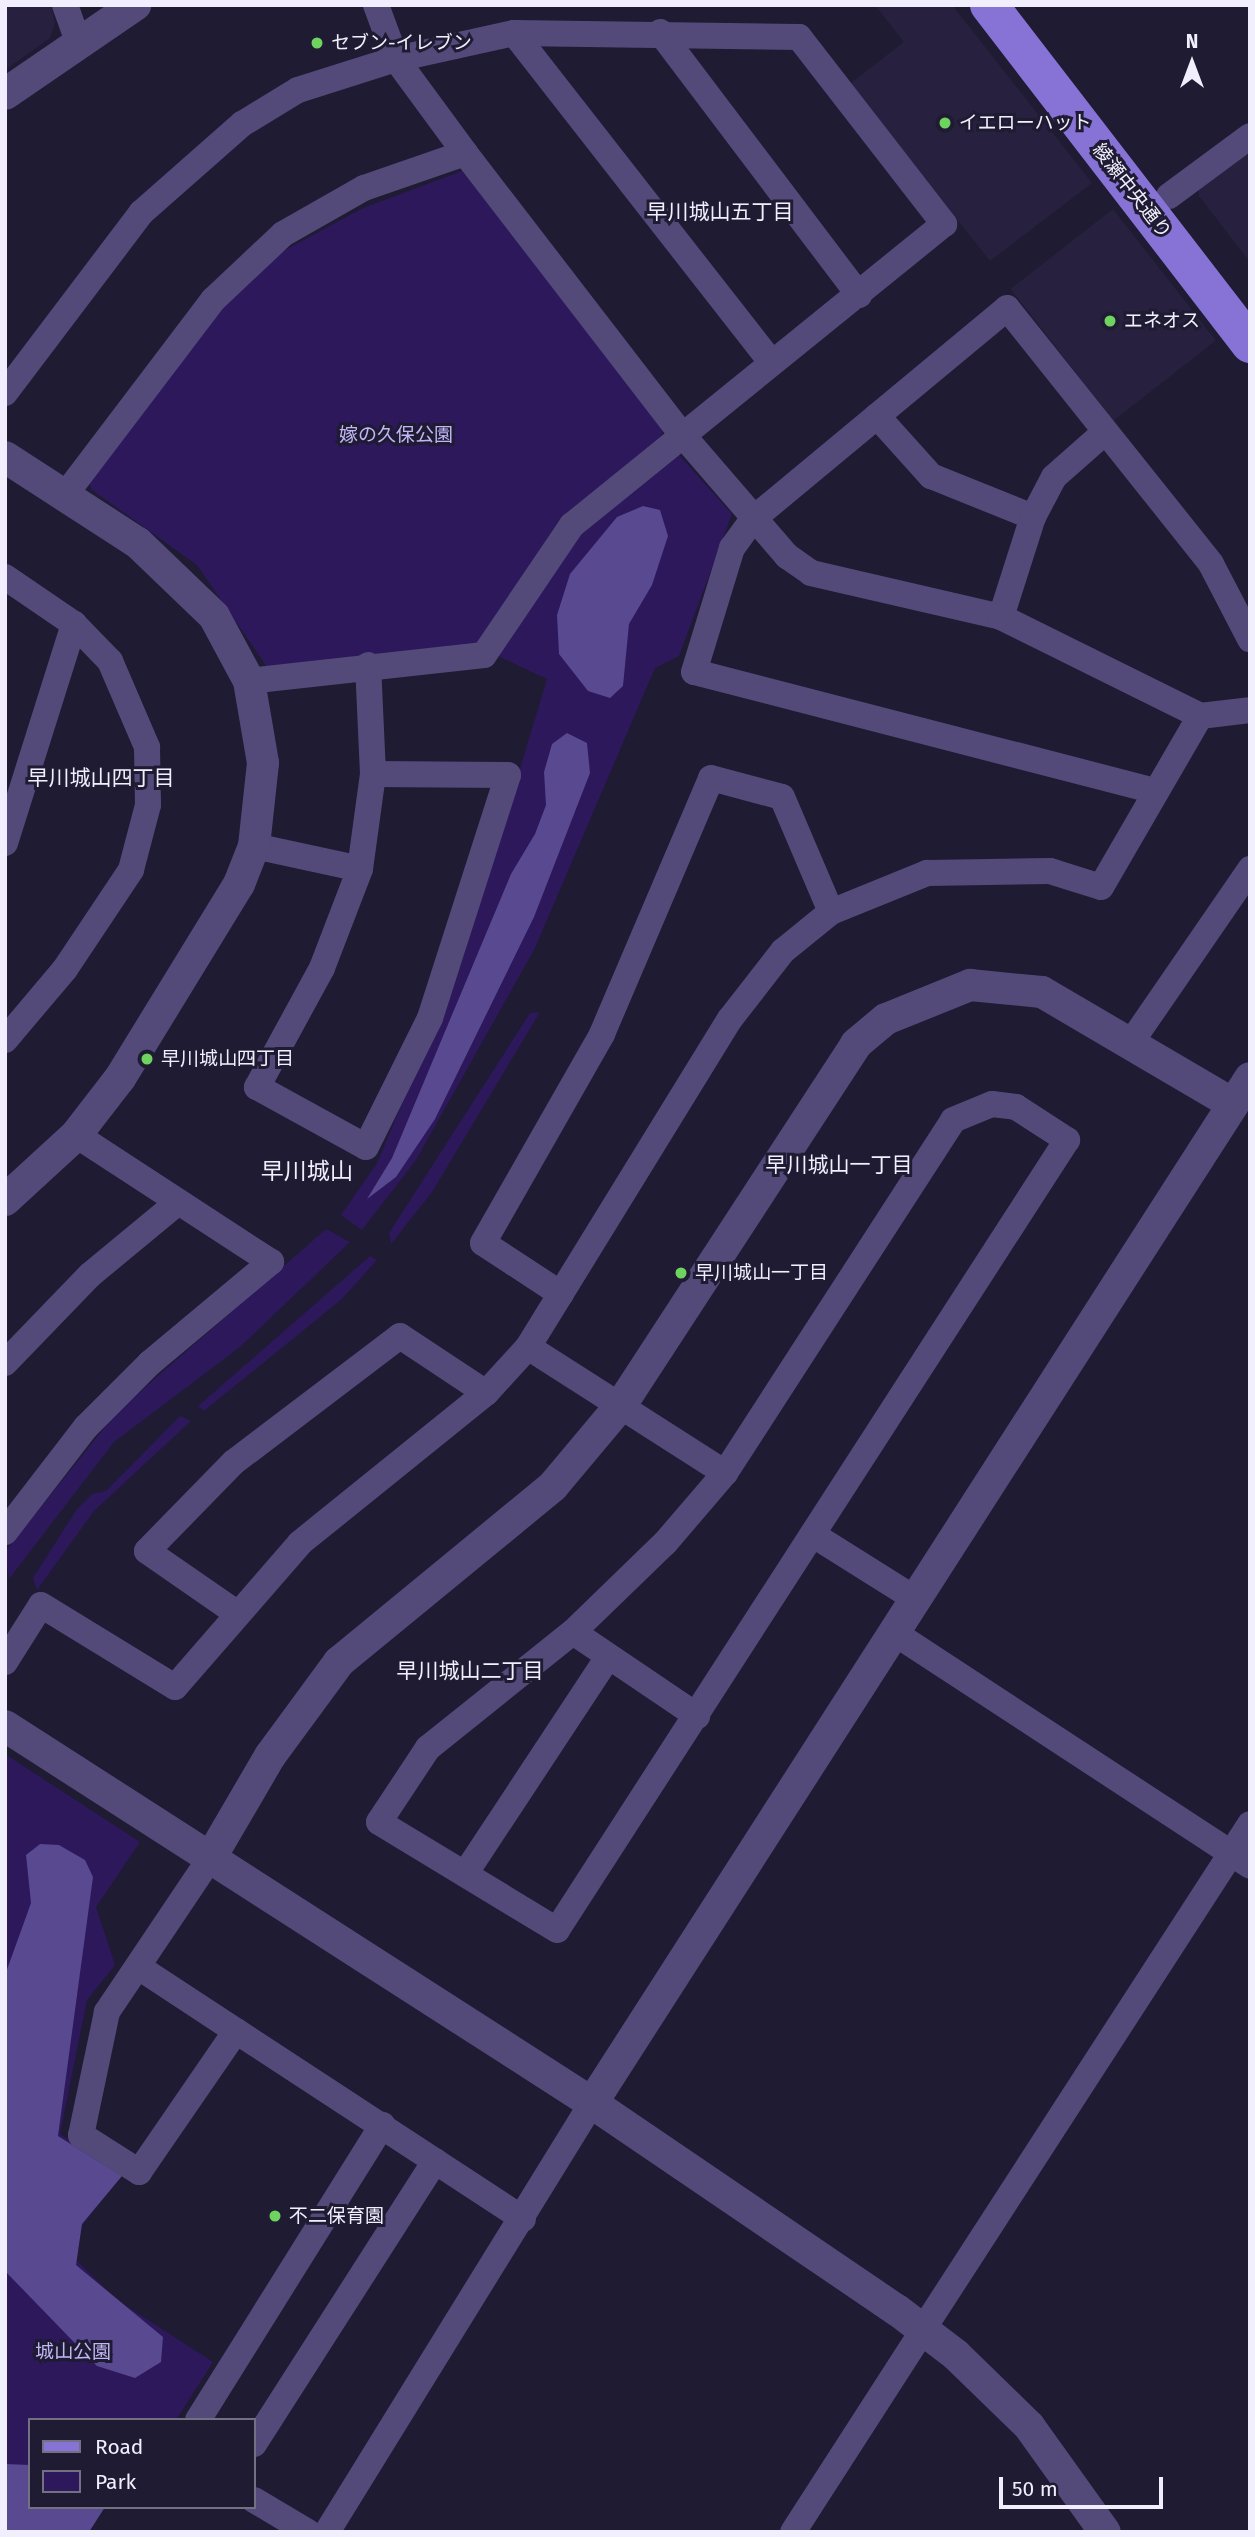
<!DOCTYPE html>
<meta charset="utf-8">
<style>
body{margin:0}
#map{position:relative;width:1255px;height:2537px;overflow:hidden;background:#1f1b33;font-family:"Fira Sans","Noto Sans JP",sans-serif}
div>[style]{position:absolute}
.built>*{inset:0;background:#27213f;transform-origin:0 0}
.green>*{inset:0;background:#2c185b}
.forest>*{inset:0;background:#584990}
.minor>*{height:26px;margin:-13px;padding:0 13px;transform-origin:13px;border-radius:13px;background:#534a7a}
.tertiary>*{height:32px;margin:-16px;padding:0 16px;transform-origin:16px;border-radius:16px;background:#534a7a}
.primary>*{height:38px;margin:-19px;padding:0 19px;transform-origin:19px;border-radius:19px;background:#8772d5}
.dots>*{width:19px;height:19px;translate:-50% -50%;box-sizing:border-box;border:4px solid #1f1b33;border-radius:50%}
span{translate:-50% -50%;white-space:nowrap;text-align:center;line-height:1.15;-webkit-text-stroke:6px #1f1b33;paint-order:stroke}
.poi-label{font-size:19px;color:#f1effd}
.left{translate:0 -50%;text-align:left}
.street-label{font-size:19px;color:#f1effd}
.park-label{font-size:19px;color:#c0b7f4}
.neighbourhood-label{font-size:21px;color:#f1effd}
.quarter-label{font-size:23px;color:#f1effd}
.frame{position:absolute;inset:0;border:7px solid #f1effd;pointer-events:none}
.legend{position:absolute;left:28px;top:2418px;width:228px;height:91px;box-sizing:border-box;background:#1f1b33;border:2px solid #737084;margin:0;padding:9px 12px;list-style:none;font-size:21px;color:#f1effd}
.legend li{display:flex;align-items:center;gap:14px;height:35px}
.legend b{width:35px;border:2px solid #737084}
.north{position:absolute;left:1157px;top:28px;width:70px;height:70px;-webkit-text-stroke:5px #1f1b33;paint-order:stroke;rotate:0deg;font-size:19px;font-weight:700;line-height:28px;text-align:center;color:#f1effd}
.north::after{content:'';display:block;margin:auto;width:24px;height:32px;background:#f1effd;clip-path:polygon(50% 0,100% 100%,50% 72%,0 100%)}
.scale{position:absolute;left:999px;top:2477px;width:164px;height:32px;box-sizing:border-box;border:4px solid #f1effd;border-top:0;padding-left:9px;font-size:21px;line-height:24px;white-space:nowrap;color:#f1effd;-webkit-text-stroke:5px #1f1b33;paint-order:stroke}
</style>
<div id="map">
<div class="built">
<i style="clip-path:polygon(5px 5px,51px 5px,55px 23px,50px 38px,5px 70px)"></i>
<i style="clip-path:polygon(875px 5px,952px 5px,1092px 183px,990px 261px,850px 84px,904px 42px)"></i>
<i style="clip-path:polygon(1250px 147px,1250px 262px,1199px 196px,1199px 185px)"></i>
<i style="left:1113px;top:209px;width:167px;height:130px;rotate:52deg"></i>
</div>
<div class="green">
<i style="clip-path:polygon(462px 171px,662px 424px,662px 436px,732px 514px,679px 656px,655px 668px,535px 948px,416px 1160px,362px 1230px,341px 1215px,377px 1163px,460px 968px,547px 679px,498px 656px,267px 667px,197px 565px,92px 490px,88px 481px,233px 293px,274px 256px,363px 208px)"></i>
<i style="clip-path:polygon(540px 1012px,432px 1192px,391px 1244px,389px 1233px,530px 1013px)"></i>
<i style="clip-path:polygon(326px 1229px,350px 1242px,240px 1347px,114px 1442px,9px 1579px,5px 1552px,117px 1412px)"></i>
<i style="clip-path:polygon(370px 1256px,377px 1260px,342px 1299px,204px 1411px,198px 1406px)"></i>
<i style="clip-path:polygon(180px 1416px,191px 1421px,94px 1511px,37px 1590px,33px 1578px,77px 1509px,92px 1494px,106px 1491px)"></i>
<i style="clip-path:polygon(5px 1754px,140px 1842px,96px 1907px,115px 1965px,87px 2000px,60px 2134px,121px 2175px,80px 2228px,77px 2261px,117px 2300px,213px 2362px,176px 2420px,30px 2420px,30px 2507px,105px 2507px,89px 2532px,5px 2532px)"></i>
</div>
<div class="forest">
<i style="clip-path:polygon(643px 506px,660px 510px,668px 536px,652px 585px,629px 624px,623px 686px,610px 698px,588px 691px,559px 654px,557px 615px,570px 574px,617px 517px)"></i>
<i style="clip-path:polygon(567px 733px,587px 743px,590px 773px,534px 917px,435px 1119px,396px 1177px,367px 1199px,392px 1158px,511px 874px,535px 834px,546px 805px,544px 772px,552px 744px)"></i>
<i style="clip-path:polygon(40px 1844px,59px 1845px,85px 1860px,93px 1877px,58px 2136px,122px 2176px,82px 2224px,76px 2265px,163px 2337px,161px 2362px,135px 2378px,97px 2366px,5px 2271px,5px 1975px,31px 1903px,26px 1855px)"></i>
<i style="clip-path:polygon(5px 2464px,30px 2465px,30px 2507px,105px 2507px,89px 2532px,5px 2532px)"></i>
</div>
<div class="minor">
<i style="left:65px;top:5px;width:41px;rotate:70.3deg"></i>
<i style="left:376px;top:5px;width:58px;rotate:69.7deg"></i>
<i style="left:396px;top:59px;width:117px;rotate:53.7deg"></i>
<i style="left:465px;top:153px;width:352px;rotate:52.4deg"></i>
<i style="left:680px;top:432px;width:164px;rotate:49.2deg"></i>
<i style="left:787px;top:556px;width:29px;rotate:35deg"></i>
<i style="left:811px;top:573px;width:195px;rotate:13deg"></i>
<i style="left:1001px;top:617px;width:222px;rotate:26.4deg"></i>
<i style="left:1200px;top:716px;width:50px;rotate:-6.8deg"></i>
<i style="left:660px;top:32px;width:330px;rotate:52.9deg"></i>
<i style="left:514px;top:33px;width:417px;rotate:52deg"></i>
<i style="left:1169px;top:196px;width:101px;rotate:-36.5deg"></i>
<i style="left:5px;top:393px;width:226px;rotate:-52.9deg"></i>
<i style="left:141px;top:213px;width:135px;rotate:-41.4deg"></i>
<i style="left:242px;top:124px;width:66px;rotate:-31.3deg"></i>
<i style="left:298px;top:90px;width:103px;rotate:-17.6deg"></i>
<i style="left:396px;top:59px;width:121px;rotate:-12.4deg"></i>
<i style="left:514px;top:33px;width:285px;rotate:0.8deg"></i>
<i style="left:799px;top:37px;width:237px;rotate:52.2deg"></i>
<i style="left:944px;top:224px;width:479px;rotate:141deg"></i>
<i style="left:572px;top:525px;width:157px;rotate:124.1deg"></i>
<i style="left:484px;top:655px;width:236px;rotate:173.7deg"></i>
<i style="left:877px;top:416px;width:81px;rotate:48deg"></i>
<i style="left:931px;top:476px;width:110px;rotate:21.9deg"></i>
<i style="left:65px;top:495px;width:245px;rotate:-52.8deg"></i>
<i style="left:213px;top:300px;width:96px;rotate:-43.3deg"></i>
<i style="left:283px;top:234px;width:93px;rotate:-29.6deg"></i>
<i style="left:364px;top:188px;width:107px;rotate:-19.1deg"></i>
<i style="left:5px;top:577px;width:83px;rotate:34.3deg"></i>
<i style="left:74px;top:624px;width:52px;rotate:45.8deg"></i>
<i style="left:110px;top:661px;width:94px;rotate:66.7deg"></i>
<i style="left:147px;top:747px;width:58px;rotate:89deg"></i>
<i style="left:148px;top:805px;width:67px;rotate:104.7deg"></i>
<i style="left:131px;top:870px;width:119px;rotate:123.7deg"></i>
<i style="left:65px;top:969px;width:93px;rotate:130.2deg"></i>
<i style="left:1001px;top:617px;width:105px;rotate:-72.3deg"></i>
<i style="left:1033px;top:517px;width:45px;rotate:-62.3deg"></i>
<i style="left:1054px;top:477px;width:68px;rotate:-41.4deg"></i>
<i style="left:1155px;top:791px;width:476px;rotate:-165.5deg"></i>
<i style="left:694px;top:672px;width:130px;rotate:-73deg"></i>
<i style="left:732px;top:548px;width:36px;rotate:-54deg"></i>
<i style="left:753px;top:519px;width:330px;rotate:-39.7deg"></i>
<i style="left:1007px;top:308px;width:327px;rotate:51.4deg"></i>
<i style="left:1211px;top:564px;width:85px;rotate:62.5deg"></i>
<i style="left:5px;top:843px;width:230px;rotate:-72.5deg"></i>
<i style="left:254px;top:846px;width:108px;rotate:12.2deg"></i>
<i style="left:360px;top:869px;width:96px;rotate:-82.2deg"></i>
<i style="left:373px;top:774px;width:109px;rotate:-92.6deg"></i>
<i style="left:360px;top:869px;width:106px;rotate:111deg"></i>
<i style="left:322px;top:968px;width:136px;rotate:118.6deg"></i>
<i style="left:257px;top:1087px;width:124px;rotate:28.8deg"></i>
<i style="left:366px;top:1147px;width:144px;rotate:-63.6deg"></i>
<i style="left:430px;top:1018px;width:255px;rotate:-72.2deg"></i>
<i style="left:508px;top:775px;width:135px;rotate:-179.6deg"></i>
<i style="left:1132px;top:1041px;width:209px;rotate:-55.5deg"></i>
<i style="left:992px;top:1104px;width:24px;rotate:7deg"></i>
<i style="left:1016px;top:1107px;width:61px;rotate:32.9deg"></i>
<i style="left:1067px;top:1140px;width:940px;rotate:122.85deg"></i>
<i style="left:557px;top:1930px;width:208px;rotate:-148.8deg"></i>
<i style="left:379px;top:1822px;width:89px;rotate:-56.5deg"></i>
<i style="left:428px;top:1748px;width:186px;rotate:-38.7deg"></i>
<i style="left:573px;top:1632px;width:128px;rotate:-44.1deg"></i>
<i style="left:665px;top:1543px;width:92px;rotate:-49.4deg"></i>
<i style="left:725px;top:1473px;width:420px;rotate:-57.1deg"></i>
<i style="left:953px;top:1120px;width:42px;rotate:-22.3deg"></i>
<i style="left:561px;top:1294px;width:93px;rotate:-146.8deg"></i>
<i style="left:483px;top:1243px;width:241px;rotate:-60.3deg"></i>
<i style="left:602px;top:1034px;width:278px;rotate:-66.9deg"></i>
<i style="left:711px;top:778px;width:73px;rotate:15deg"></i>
<i style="left:782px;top:797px;width:125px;rotate:66.9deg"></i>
<i style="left:528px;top:1347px;width:234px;rotate:32.6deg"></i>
<i style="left:5px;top:1363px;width:122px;rotate:-46deg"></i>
<i style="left:90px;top:1275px;width:113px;rotate:-39.6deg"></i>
<i style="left:5px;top:1532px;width:133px;rotate:-52.4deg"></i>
<i style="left:86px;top:1427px;width:91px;rotate:-45deg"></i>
<i style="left:150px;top:1363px;width:158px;rotate:-39.9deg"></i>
<i style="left:271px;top:1262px;width:233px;rotate:-146.9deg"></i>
<i style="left:815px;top:1536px;width:117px;rotate:32.1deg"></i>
<i style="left:235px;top:1612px;width:107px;rotate:-145.3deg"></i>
<i style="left:147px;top:1551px;width:124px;rotate:-45.7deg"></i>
<i style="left:234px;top:1462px;width:208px;rotate:-37.2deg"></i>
<i style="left:400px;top:1336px;width:103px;rotate:33.5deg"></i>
<i style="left:573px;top:1632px;width:150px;rotate:34.1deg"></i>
<i style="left:893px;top:1632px;width:427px;rotate:33.2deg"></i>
<i style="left:5px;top:1662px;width:67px;rotate:-57.7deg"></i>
<i style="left:41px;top:1605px;width:157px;rotate:31.5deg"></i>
<i style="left:175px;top:1687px;width:191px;rotate:-49deg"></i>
<i style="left:300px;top:1543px;width:239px;rotate:-38.9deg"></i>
<i style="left:486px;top:1393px;width:62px;rotate:-47.6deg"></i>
<i style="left:528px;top:1347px;width:385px;rotate:-58.4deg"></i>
<i style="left:730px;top:1019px;width:86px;rotate:-52.1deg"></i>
<i style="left:783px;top:951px;width:62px;rotate:-39.1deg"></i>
<i style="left:831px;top:912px;width:104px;rotate:-22.1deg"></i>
<i style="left:927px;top:873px;width:123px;rotate:-0.9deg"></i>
<i style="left:1050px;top:871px;width:53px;rotate:17.4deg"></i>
<i style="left:1101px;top:887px;width:198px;rotate:-59.9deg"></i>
<i style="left:211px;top:1857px;width:187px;rotate:123.9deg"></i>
<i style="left:107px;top:2012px;width:126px;rotate:101.9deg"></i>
<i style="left:81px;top:2135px;width:69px;rotate:32.5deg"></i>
<i style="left:139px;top:2172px;width:171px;rotate:-55.5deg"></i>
<i style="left:236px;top:2031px;width:343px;rotate:33.2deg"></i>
<i style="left:465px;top:1874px;width:260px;rotate:-56.6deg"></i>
<i style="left:140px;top:1968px;width:115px;rotate:33.3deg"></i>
<i style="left:931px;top:2317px;width:587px;rotate:-57.09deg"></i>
<i style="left:198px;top:2420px;width:348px;rotate:-58deg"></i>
<i style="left:254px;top:2444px;width:336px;rotate:-57.4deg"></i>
<i style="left:254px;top:2500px;width:63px;rotate:30.7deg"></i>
<i style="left:327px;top:2532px;width:504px;rotate:-58.3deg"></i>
<i style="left:793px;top:2532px;width:240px;rotate:-57.2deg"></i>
</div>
<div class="tertiary">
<i style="left:5px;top:94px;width:158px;rotate:-34.4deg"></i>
<i style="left:5px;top:457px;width:158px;rotate:32.9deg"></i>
<i style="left:138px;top:543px;width:105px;rotate:43.8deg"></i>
<i style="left:214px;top:616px;width:74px;rotate:61.7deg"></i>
<i style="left:249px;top:681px;width:83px;rotate:80.3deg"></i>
<i style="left:263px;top:763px;width:83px;rotate:96.2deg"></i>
<i style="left:254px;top:846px;width:41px;rotate:111.5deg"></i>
<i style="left:239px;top:884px;width:228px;rotate:121.5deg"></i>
<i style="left:120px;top:1078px;width:72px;rotate:127.7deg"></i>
<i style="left:76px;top:1135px;width:96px;rotate:137.5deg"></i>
<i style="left:5px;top:1726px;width:698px;rotate:32.71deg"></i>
<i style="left:592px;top:2103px;width:369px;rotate:34.2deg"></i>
<i style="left:897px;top:2310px;width:74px;rotate:37.3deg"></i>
<i style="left:956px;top:2355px;width:102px;rotate:44.2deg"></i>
<i style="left:1029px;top:2426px;width:130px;rotate:54.4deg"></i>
<i style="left:211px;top:1857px;width:117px;rotate:-59.7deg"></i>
<i style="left:270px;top:1756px;width:117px;rotate:-53.7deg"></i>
<i style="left:339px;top:1662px;width:277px;rotate:-39.4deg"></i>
<i style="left:553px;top:1486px;width:106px;rotate:-50deg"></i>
<i style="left:621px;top:1405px;width:431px;rotate:-56.9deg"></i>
<i style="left:856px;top:1044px;width:39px;rotate:-40deg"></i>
<i style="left:886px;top:1019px;width:91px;rotate:-22deg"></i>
<i style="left:970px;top:985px;width:72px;rotate:5.6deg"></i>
<i style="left:1042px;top:992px;width:221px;rotate:30.4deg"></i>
<i style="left:592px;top:2103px;width:1218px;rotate:-57.3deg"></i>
</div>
<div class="primary">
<i style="left:989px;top:5px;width:428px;rotate:52.4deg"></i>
</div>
<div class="dots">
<i style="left:317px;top:43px;background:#6fd360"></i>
<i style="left:945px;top:123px;background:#6fd360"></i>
<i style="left:1110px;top:321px;background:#6fd360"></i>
<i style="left:147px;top:1059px;background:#6fd360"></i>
<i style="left:681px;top:1273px;background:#6fd360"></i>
<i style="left:275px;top:2216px;background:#6fd360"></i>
</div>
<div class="poi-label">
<span class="left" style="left:331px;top:43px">セブン-イレブン</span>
<span class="left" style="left:959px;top:123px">イエローハット</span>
<span class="left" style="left:1124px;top:321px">エネオス</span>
<span class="left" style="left:161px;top:1059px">早川城山四丁目</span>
<span class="left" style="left:695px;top:1273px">早川城山一丁目</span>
<span class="left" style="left:289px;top:2216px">不二保育園</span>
</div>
<div class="street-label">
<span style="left:1132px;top:191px;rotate:52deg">綾瀬中央通り</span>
</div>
<div class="park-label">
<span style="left:396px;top:435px">嫁の久保公園</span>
<span style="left:73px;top:2352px">城山公園</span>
</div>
<div class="neighbourhood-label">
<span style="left:720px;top:212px">早川城山五丁目</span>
<span style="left:101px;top:778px">早川城山四丁目</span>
<span style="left:839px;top:1165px">早川城山一丁目</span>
<span style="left:470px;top:1671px">早川城山二丁目</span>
</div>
<div class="quarter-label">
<span style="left:307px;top:1171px">早川城山</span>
</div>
<div class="frame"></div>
<ul class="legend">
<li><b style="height:9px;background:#8772d5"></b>Road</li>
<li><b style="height:19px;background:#2c185b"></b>Park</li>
</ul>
<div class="north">N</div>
<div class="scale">50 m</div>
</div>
